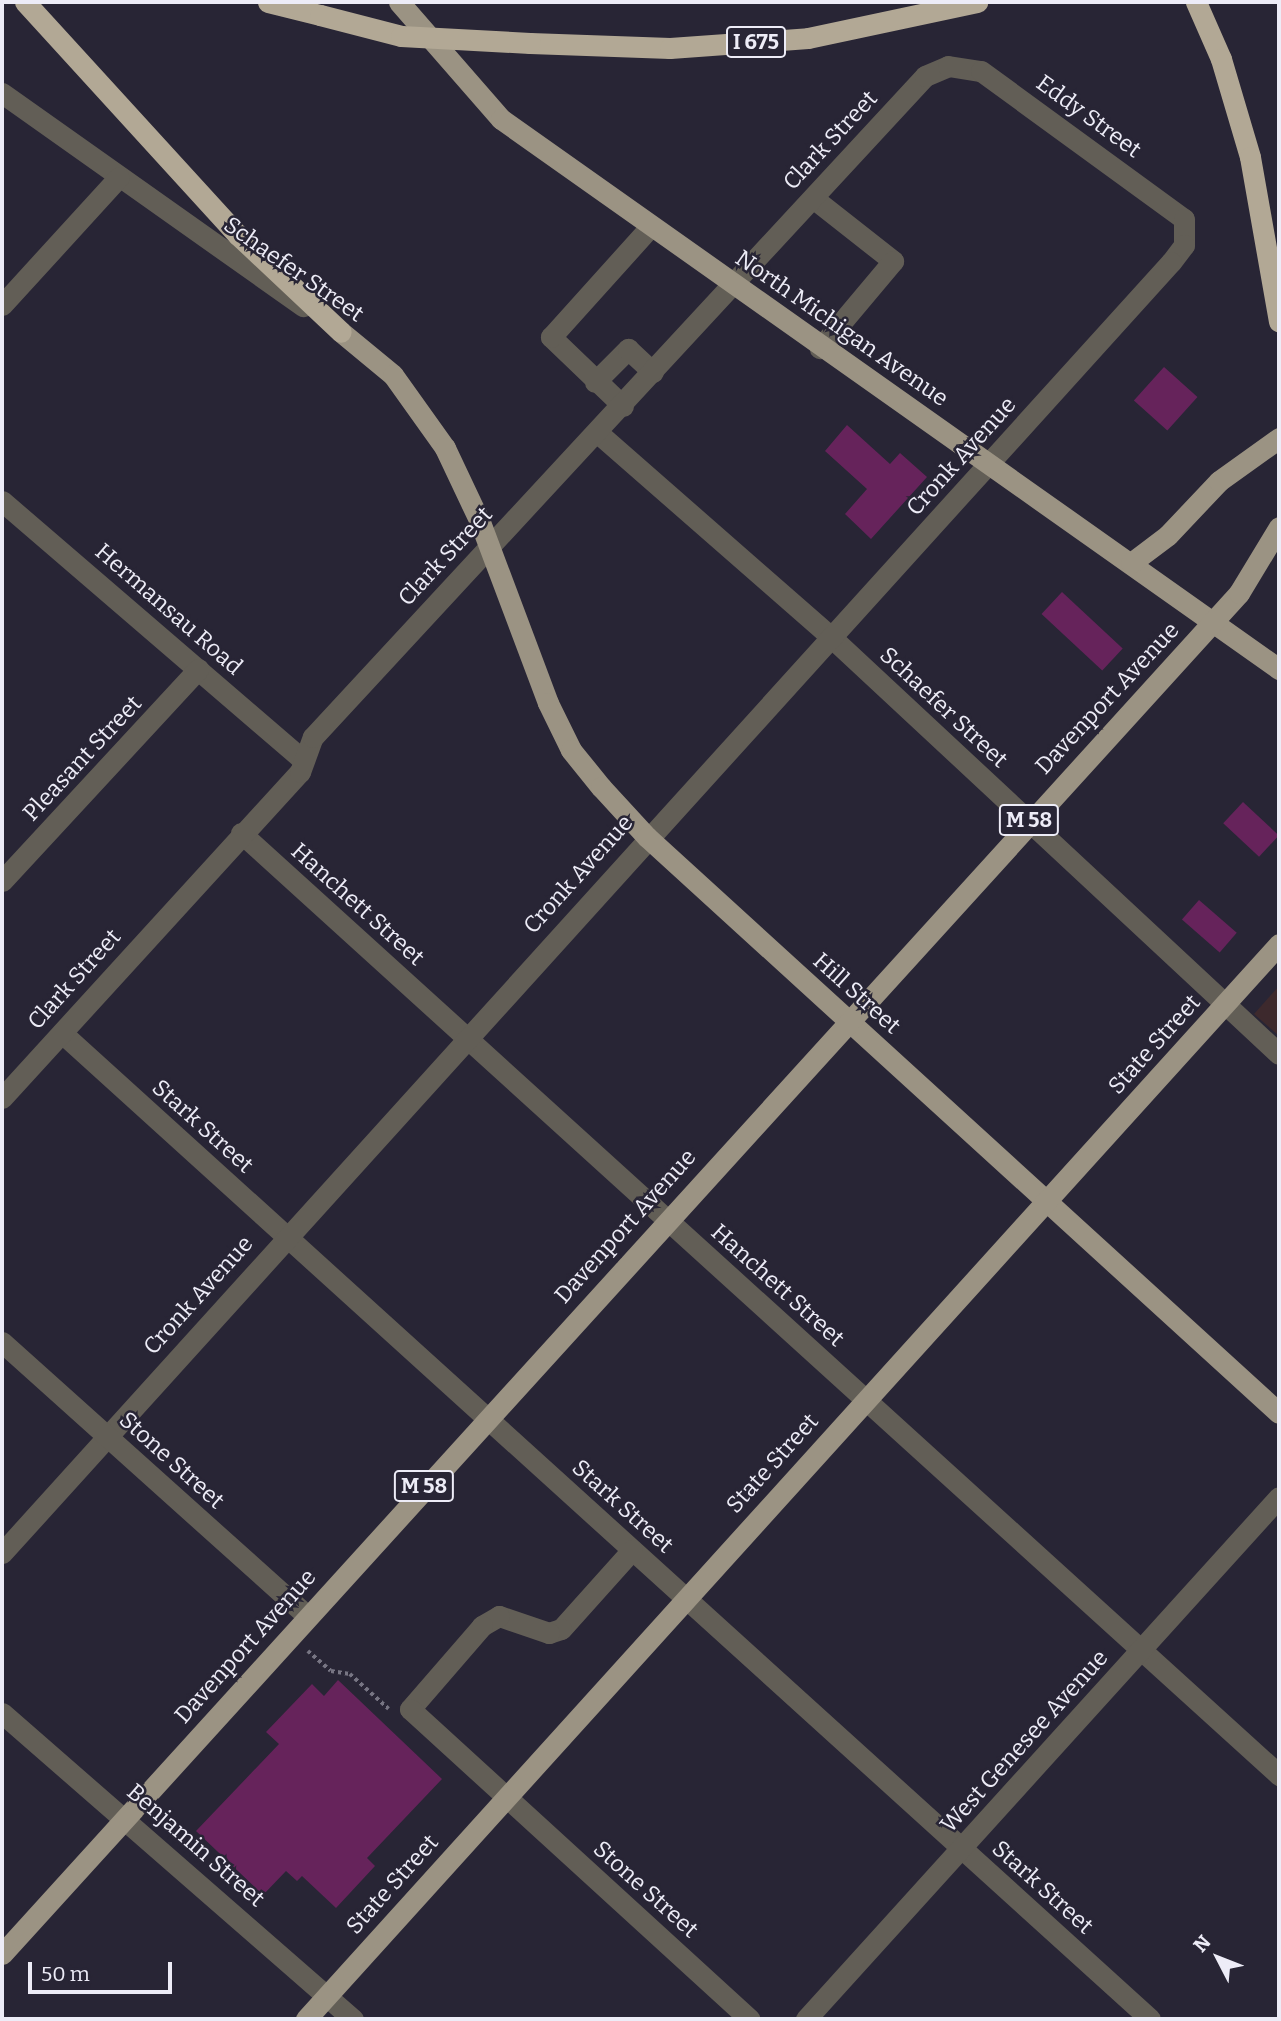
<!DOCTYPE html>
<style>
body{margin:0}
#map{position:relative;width:1281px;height:2021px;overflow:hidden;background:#282535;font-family:Bitter,serif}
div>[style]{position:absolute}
.commercial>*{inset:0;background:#3d292d}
.building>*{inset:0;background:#66235b;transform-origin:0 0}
.path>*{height:3.5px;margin-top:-1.75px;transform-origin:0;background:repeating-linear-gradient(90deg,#777583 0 3.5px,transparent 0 7px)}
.minor>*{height:21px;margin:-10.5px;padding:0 10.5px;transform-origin:10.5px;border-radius:10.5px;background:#625e56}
.major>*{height:21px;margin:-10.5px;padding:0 10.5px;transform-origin:10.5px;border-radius:10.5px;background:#9b9383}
.highway>*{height:21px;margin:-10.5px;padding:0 10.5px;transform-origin:10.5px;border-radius:10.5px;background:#b2a895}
.highway-bridge>*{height:21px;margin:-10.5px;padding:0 10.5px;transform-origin:10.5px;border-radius:10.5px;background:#b2a895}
span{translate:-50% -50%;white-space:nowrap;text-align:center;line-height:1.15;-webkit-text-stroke:5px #282535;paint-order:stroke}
.shield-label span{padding:2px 5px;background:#282535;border:2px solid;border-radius:5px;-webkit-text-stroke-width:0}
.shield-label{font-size:21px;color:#edecf7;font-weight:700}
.street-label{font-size:23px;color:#edecf7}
.frame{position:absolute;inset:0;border:4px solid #edecf7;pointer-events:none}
.north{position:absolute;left:1183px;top:1923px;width:70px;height:70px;-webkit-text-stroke:5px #282535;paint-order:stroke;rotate:312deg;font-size:19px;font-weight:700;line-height:28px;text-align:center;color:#edecf7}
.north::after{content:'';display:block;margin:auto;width:24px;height:32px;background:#edecf7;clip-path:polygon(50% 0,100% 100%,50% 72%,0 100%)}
.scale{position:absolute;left:28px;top:1962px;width:144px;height:32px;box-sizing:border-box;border:4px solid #edecf7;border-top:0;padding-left:9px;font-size:21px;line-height:24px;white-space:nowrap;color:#edecf7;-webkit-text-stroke:5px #282535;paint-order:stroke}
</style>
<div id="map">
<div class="commercial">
<i style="clip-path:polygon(1279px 986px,1279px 1036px,1254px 1014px)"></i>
</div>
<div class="building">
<i style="left:1164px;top:367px;width:45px;height:45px;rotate:42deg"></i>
<i style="clip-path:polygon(847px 425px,890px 464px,900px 453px,927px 477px,871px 539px,845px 514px,867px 489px,825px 451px)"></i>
<i style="left:1062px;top:592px;width:83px;height:30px;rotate:43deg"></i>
<i style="left:1243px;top:802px;width:49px;height:29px;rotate:43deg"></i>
<i style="left:1199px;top:900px;width:50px;height:26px;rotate:41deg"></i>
<i style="clip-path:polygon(338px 1680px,442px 1779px,367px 1858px,375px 1866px,336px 1908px,302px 1876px,297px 1881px,286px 1871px,263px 1895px,196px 1831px,279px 1744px,266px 1732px,312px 1684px,324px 1696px)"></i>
</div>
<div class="path">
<i style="left:308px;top:1651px;width:30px;rotate:41deg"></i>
<i style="left:331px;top:1671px;width:19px;rotate:9deg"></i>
<i style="left:350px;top:1674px;width:52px;rotate:41.9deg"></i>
</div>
<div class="minor">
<i style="left:2px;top:93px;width:369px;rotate:35.3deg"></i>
<i style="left:813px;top:198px;width:102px;rotate:38.2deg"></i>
<i style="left:893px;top:261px;width:114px;rotate:130deg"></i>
<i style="left:2px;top:305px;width:173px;rotate:-47.6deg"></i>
<i style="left:595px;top:382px;width:47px;rotate:-45deg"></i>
<i style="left:628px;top:349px;width:34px;rotate:43deg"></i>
<i style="left:623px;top:406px;width:100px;rotate:-136.2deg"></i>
<i style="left:551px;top:337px;width:149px;rotate:-48deg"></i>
<i style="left:598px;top:433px;width:310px;rotate:41.2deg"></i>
<i style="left:831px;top:637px;width:612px;rotate:42.95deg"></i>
<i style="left:2px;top:501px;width:394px;rotate:40.7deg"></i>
<i style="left:241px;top:833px;width:1402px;rotate:42.22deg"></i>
<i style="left:2px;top:881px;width:289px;rotate:-47.2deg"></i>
<i style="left:62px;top:1033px;width:1468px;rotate:42.18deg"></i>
<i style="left:2px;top:1098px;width:442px;rotate:-47.6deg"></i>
<i style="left:300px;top:772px;width:37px;rotate:-70deg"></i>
<i style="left:313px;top:737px;width:901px;rotate:-47.2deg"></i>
<i style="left:925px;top:76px;width:25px;rotate:-23deg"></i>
<i style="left:948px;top:66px;width:33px;rotate:9deg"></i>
<i style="left:981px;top:71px;width:251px;rotate:36.1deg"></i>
<i style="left:1184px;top:219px;width:26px;rotate:90deg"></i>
<i style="left:1184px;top:245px;width:21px;rotate:127deg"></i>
<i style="left:1171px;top:262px;width:1742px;rotate:132.16deg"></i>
<i style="left:2px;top:1342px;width:410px;rotate:41.9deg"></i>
<i style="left:632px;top:1550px;width:106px;rotate:131.9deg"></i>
<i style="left:561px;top:1629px;width:13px;rotate:162deg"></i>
<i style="left:549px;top:1633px;width:53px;rotate:-161.2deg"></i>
<i style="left:499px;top:1616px;width:20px;rotate:150deg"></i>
<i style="left:482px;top:1626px;width:110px;rotate:130.9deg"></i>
<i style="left:410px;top:1709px;width:460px;rotate:42.4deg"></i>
<i style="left:2px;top:1713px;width:466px;rotate:41.1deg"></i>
<i style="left:806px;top:2019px;width:704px;rotate:-47.82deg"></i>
</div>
<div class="major">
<i style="left:399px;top:2px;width:155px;rotate:48.9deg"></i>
<i style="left:501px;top:119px;width:953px;rotate:35.26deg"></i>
<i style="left:341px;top:332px;width:67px;rotate:39.6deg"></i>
<i style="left:393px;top:375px;width:90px;rotate:54.5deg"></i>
<i style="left:445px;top:448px;width:82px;rotate:64.7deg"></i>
<i style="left:480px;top:522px;width:193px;rotate:69.4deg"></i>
<i style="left:548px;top:703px;width:52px;rotate:63.9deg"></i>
<i style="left:571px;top:750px;width:48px;rotate:51deg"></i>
<i style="left:601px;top:787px;width:68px;rotate:47.4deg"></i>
<i style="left:647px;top:837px;width:855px;rotate:42.35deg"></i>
<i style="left:1131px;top:563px;width:46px;rotate:-37.1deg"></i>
<i style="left:1168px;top:535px;width:74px;rotate:-46.6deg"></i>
<i style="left:1219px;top:481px;width:74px;rotate:-35.6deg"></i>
<i style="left:2px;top:1954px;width:1839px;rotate:-47.73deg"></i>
<i style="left:1239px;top:593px;width:77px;rotate:-58.8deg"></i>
<i style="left:306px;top:2019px;width:1450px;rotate:-47.85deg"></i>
</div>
<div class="highway">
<i style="left:25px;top:2px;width:316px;rotate:47.6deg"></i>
<i style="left:238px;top:235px;width:141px;rotate:43.3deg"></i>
<i style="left:268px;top:2px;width:54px;rotate:14deg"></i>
<i style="left:1196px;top:2px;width:62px;rotate:66.3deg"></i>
<i style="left:1221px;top:59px;width:102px;rotate:73.5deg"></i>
<i style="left:1250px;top:157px;width:167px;rotate:80deg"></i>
<i style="left:530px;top:43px;width:140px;rotate:2deg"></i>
<i style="left:670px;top:48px;width:138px;rotate:-4.1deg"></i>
<i style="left:808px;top:38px;width:173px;rotate:-12deg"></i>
</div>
<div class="highway-bridge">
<i style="left:320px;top:15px;width:84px;rotate:14.5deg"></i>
<i style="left:401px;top:36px;width:129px;rotate:3.1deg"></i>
</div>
<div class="shield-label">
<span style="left:756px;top:42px">I 675</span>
<span style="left:1029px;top:820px">M 58</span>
<span style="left:424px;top:1486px">M 58</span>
</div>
<div class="street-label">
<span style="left:1089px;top:116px;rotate:36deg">Eddy Street</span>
<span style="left:830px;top:140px;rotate:-47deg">Clark Street</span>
<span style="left:294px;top:269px;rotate:35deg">Schaefer Street</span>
<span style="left:842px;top:328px;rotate:35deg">North Michigan Avenue</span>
<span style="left:961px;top:456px;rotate:-48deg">Cronk Avenue</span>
<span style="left:445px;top:556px;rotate:-47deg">Clark Street</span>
<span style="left:169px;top:609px;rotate:41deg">Hermansau Road</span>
<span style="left:1107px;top:698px;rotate:-47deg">Davenport Avenue</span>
<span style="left:944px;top:707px;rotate:43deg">Schaefer Street</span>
<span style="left:82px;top:758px;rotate:-47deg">Pleasant Street</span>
<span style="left:578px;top:874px;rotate:-48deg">Cronk Avenue</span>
<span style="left:358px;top:904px;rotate:42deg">Hanchett Street</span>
<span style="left:74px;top:979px;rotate:-48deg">Clark Street</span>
<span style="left:857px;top:993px;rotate:42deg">Hill Street</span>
<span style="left:1154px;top:1044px;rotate:-48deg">State Street</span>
<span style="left:203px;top:1126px;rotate:42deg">Stark Street</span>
<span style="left:625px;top:1226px;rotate:-48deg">Davenport Avenue</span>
<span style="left:778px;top:1285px;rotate:42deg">Hanchett Street</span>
<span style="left:198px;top:1295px;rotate:-48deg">Cronk Avenue</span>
<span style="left:172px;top:1460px;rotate:42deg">Stone Street</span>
<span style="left:772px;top:1463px;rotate:-48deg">State Street</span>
<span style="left:623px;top:1506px;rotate:42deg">Stark Street</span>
<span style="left:245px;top:1646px;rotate:-48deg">Davenport Avenue</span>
<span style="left:1024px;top:1741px;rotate:-48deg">West Genesee Avenue</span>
<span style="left:196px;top:1845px;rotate:41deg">Benjamin Street</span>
<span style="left:392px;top:1884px;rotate:-48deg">State Street</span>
<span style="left:1043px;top:1887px;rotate:42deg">Stark Street</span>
<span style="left:646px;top:1889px;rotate:42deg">Stone Street</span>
</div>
<div class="frame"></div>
<div class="north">N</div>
<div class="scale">50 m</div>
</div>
